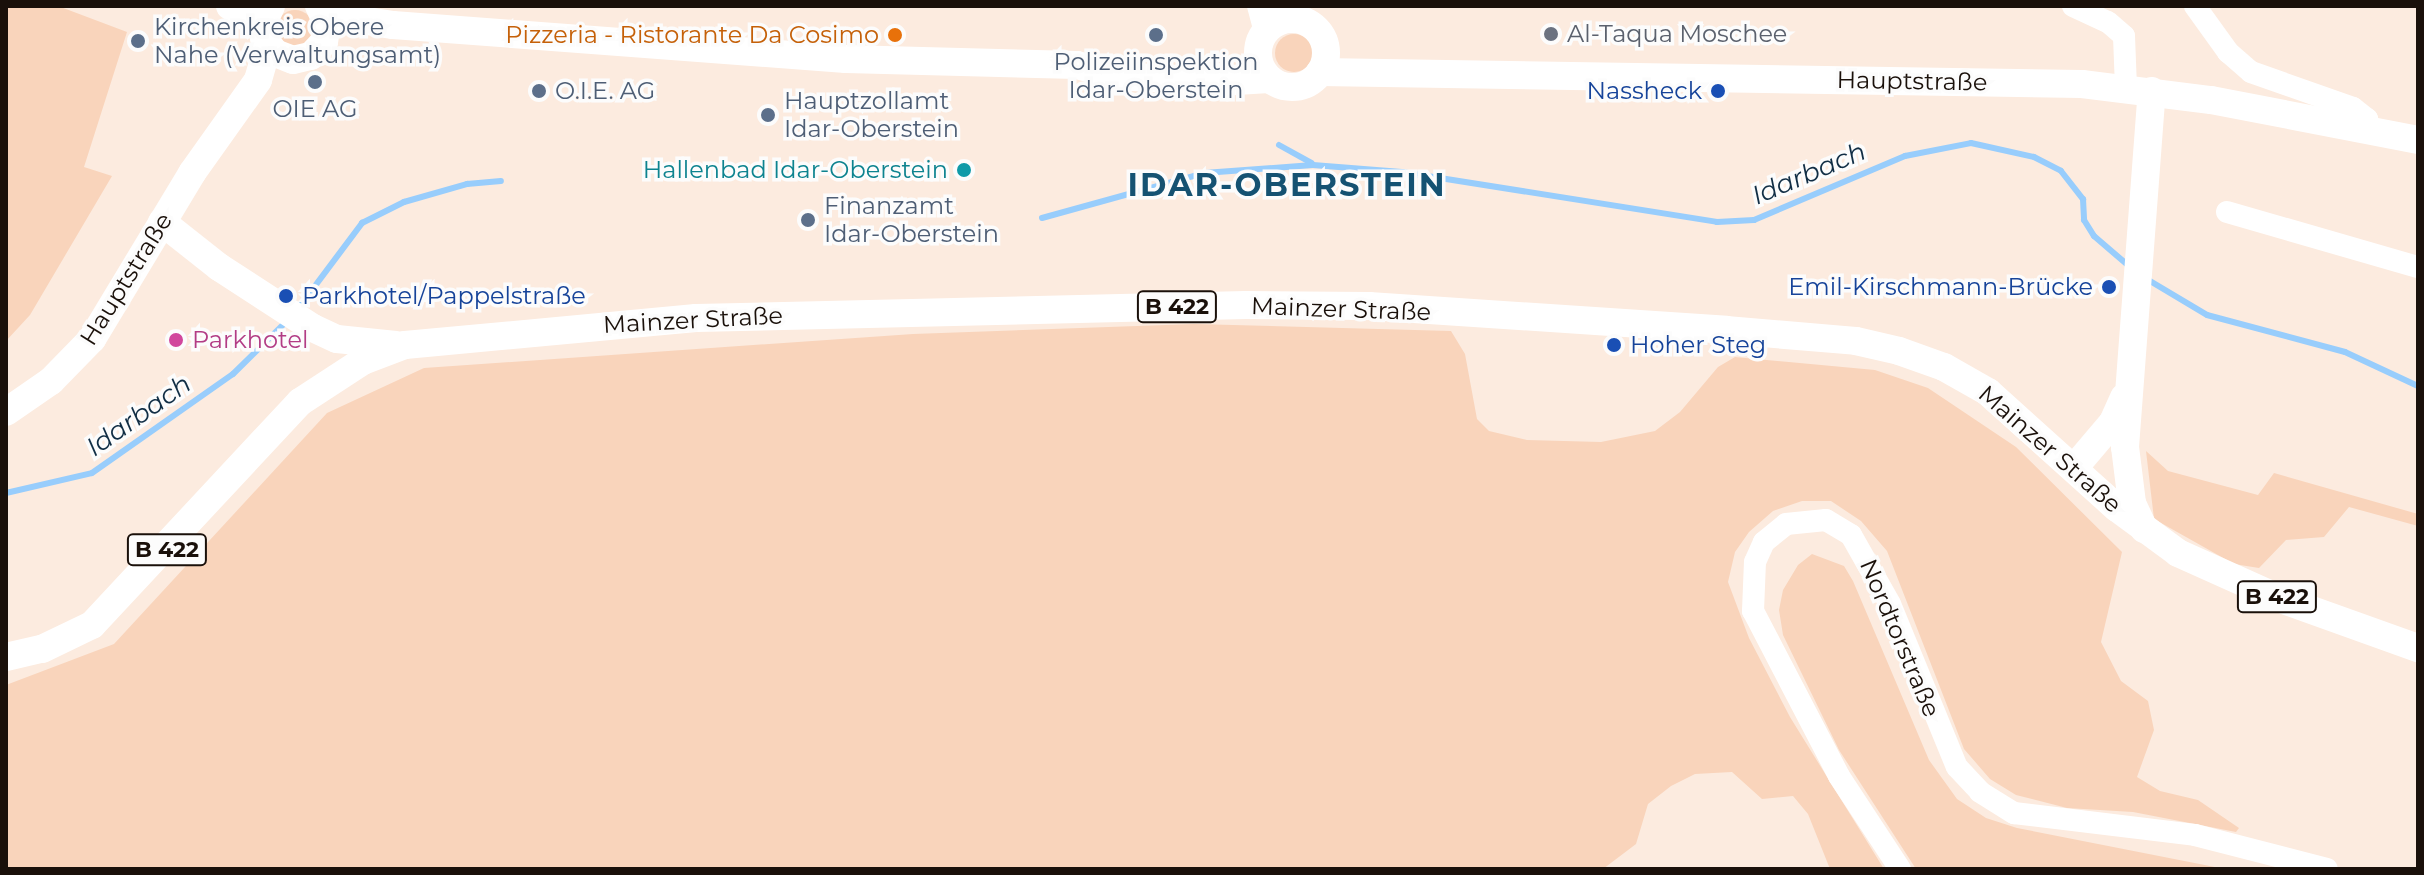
<!DOCTYPE html>
<meta charset="utf-8">
<style>
body{margin:0}
#map{position:relative;width:2424px;height:875px;overflow:hidden;background:#fcebdf;font-family:Montserrat,sans-serif}
div>[style]{position:absolute}
.green>*{inset:0;background:#f9d4bb}
.round{border-radius:50%}
.stream>*{height:6px;margin:-3px;padding:0 3px;transform-origin:3px;border-radius:3px;background:#98cdfc}
.minor>*{height:22px;margin:-11px;padding:0 11px;transform-origin:11px;border-radius:11px;background:#fff}
.major>*{height:28px;margin:-14px;padding:0 14px;transform-origin:14px;border-radius:14px;background:#fff}
.major>.ring{margin:-14px;padding:0;box-sizing:content-box;background:none;border:28px solid #fff;border-radius:50%}
.dots>*{width:22px;height:22px;translate:-50% -50%;box-sizing:border-box;border:4px solid #fcfcfc;border-radius:50%}
span{translate:-50% -50%;white-space:nowrap;text-align:center;line-height:1.15;-webkit-text-stroke:7px #fcfcfc;paint-order:stroke}
.shield-label span{padding:2px 6px;background:#fcfcfc;border:2px solid;border-radius:6px;-webkit-text-stroke-width:0}
.shield-label{font-size:22px;color:#1a100a;font-weight:700}
.service-label{font-size:24px;color:#4e5e75}
.left{translate:0 -50%;text-align:left}
.worship-label{font-size:24px;color:#5b616d}
.food-label{font-size:24px;color:#c56008}
.right{translate:-100% -50%;text-align:right}
.street-label{font-size:24px;color:#1a100a}
.transit-label{font-size:24px;color:#164399}
.culture-label{font-size:24px;color:#0d838f}
.hotel-label{font-size:24px;color:#b23c85}
.water-label{font-size:26px;color:#112e45;font-style:italic}
.district-label{font-size:32px;color:#155272;font-weight:700;letter-spacing:2px}
.frame{position:absolute;inset:0;border:8px solid #1a100a;pointer-events:none}
</style>
<div id="map">
<div class="green">
<i style="clip-path:polygon(6px 6px,58px 6px,127px 32px,84px 167px,112px 176px,30px 315px,6px 341px)"></i>
<i class="round" style="left:276px;top:10px;width:38px;height:38px"></i>
<i class="round" style="left:1275px;top:34px;width:38px;height:38px"></i>
<i style="clip-path:polygon(1194px 324px,1451px 331px,1465px 354px,1477px 419px,1489px 431px,1527px 440px,1601px 442px,1655px 431px,1680px 412px,1718px 367px,1735px 357px,1875px 370px,1928px 388px,2016px 447px,2122px 552px,2101px 642px,2121px 681px,2148px 701px,2154px 730px,2137px 777px,2160px 791px,2198px 800px,2239px 828px,2236px 832px,2133px 812px,2067px 808px,2016px 795px,1990px 779px,1964px 749px,1887px 551px,1861px 521px,1831px 501px,1802px 501px,1773px 511px,1749px 532px,1735px 552px,1728px 582px,1749px 638px,1790px 717px,1884px 869px,1830px 869px,1808px 814px,1793px 796px,1762px 799px,1732px 772px,1695px 774px,1671px 786px,1648px 804px,1636px 844px,1603px 869px,6px 869px,6px 685px,114px 644px,327px 413px,424px 368px,913px 334px)"></i>
<i style="clip-path:polygon(2146px 451px,2168px 471px,2258px 495px,2274px 473px,2418px 514px,2418px 526px,2349px 507px,2324px 537px,2286px 540px,2259px 568px,2234px 564px,2154px 519px)"></i>
<i style="clip-path:polygon(1812px 554px,1844px 566px,1853px 581px,1929px 760px,1957px 799px,1986px 818px,2017px 828px,2225px 869px,1916px 869px,1839px 750px,1783px 635px,1779px 610px,1783px 590px,1798px 565px)"></i>
</div>
<div class="stream">
<i style="left:1279px;top:145px;width:37px;rotate:29deg"></i>
<i style="left:1042px;top:218px;width:168px;rotate:-15.5deg"></i>
<i style="left:1204px;top:173px;width:109px;rotate:-4.2deg"></i>
<i style="left:1313px;top:165px;width:89px;rotate:4.5deg"></i>
<i style="left:1402px;top:172px;width:319px;rotate:9deg"></i>
<i style="left:1717px;top:222px;width:37px;rotate:-3deg"></i>
<i style="left:1754px;top:220px;width:164px;rotate:-23deg"></i>
<i style="left:1905px;top:156px;width:67px;rotate:-11.1deg"></i>
<i style="left:1971px;top:143px;width:65px;rotate:12.5deg"></i>
<i style="left:2034px;top:157px;width:30px;rotate:27deg"></i>
<i style="left:2061px;top:171px;width:36px;rotate:52deg"></i>
<i style="left:2083px;top:199px;width:21px;rotate:87deg"></i>
<i style="left:2084px;top:220px;width:19px;rotate:58deg"></i>
<i style="left:2094px;top:236px;width:48px;rotate:40.7deg"></i>
<i style="left:2145px;top:278px;width:72px;rotate:30.8deg"></i>
<i style="left:2207px;top:315px;width:143px;rotate:15deg"></i>
<i style="left:2345px;top:352px;width:81px;rotate:25deg"></i>
<i style="left:297px;top:310px;width:109px;rotate:-53.2deg"></i>
<i style="left:362px;top:223px;width:47px;rotate:-26.6deg"></i>
<i style="left:404px;top:202px;width:66px;rotate:-15.9deg"></i>
<i style="left:467px;top:184px;width:34px;rotate:-5deg"></i>
<i style="left:6px;top:493px;width:88px;rotate:-13.1deg"></i>
<i style="left:92px;top:473px;width:172px;rotate:-35.1deg"></i>
<i style="left:233px;top:374px;width:76px;rotate:-44.5deg"></i>
</div>
<div class="minor">
<i style="left:1258px;top:6px;width:28px;rotate:75deg"></i>
<i style="left:1277px;top:6px;width:18px;rotate:45deg"></i>
<i style="left:2073px;top:6px;width:38px;rotate:25deg"></i>
<i style="left:2108px;top:22px;width:21px;rotate:41deg"></i>
<i style="left:2124px;top:36px;width:51px;rotate:87.8deg"></i>
<i style="left:2195px;top:6px;width:57px;rotate:54.3deg"></i>
<i style="left:2228px;top:52px;width:30px;rotate:41deg"></i>
<i style="left:2251px;top:72px;width:108px;rotate:19.4deg"></i>
<i style="left:2353px;top:108px;width:18px;rotate:38deg"></i>
<i style="left:2367px;top:119px;width:13px;rotate:90deg"></i>
<i style="left:2227px;top:212px;width:199px;rotate:16.1deg"></i>
<i style="left:1900px;top:869px;width:111px;rotate:-123.3deg"></i>
<i style="left:1839px;top:776px;width:186px;rotate:-117.5deg"></i>
<i style="left:1753px;top:611px;width:49px;rotate:-87.7deg"></i>
<i style="left:1755px;top:562px;width:22px;rotate:-66deg"></i>
<i style="left:1764px;top:542px;width:28px;rotate:-39deg"></i>
<i style="left:1786px;top:524px;width:40px;rotate:-5.7deg"></i>
<i style="left:1826px;top:520px;width:29px;rotate:31deg"></i>
<i style="left:1851px;top:535px;width:79px;rotate:60.5deg"></i>
<i style="left:1890px;top:604px;width:176px;rotate:67.7deg"></i>
<i style="left:1957px;top:767px;width:34px;rotate:47deg"></i>
<i style="left:1980px;top:792px;width:40px;rotate:32deg"></i>
<i style="left:2014px;top:813px;width:182px;rotate:6.9deg"></i>
<i style="left:2195px;top:835px;width:136px;rotate:14.4deg"></i>
</div>
<div class="major">
<i style="left:230px;top:6px;width:40px;rotate:34deg"></i>
<i style="left:271px;top:6px;width:19px;rotate:115deg"></i>
<i style="left:263px;top:23px;width:15px;rotate:86deg"></i>
<i style="left:264px;top:38px;width:19px;rotate:54deg"></i>
<i style="left:275px;top:53px;width:19px;rotate:21deg"></i>
<i style="left:293px;top:60px;width:18px;rotate:-13deg"></i>
<i style="left:311px;top:56px;width:19px;rotate:-47deg"></i>
<i style="left:324px;top:42px;width:19px;rotate:-81deg"></i>
<i style="left:327px;top:23px;width:19px;rotate:-115deg"></i>
<i style="left:324px;top:14px;width:70px;rotate:9.1deg"></i>
<i style="left:393px;top:25px;width:454px;rotate:4.3deg"></i>
<i style="left:846px;top:59px;width:231px;rotate:1.5deg"></i>
<i style="left:1077px;top:65px;width:41px;rotate:15.4deg"></i>
<i style="left:1117px;top:76px;width:103px;rotate:3.3deg"></i>
<i style="left:1220px;top:82px;width:49px;rotate:-3.5deg"></i>
<i class="ring" style="left:1258px;top:19px;width:40px;height:40px"></i>
<i style="left:1320px;top:72px;width:762px;rotate:0.9deg"></i>
<i style="left:2082px;top:84px;width:130px;rotate:7.1deg"></i>
<i style="left:2211px;top:100px;width:211px;rotate:10.9deg"></i>
<i style="left:162px;top:222px;width:73px;rotate:38.3deg"></i>
<i style="left:219px;top:267px;width:112px;rotate:33deg"></i>
<i style="left:313px;top:328px;width:26px;rotate:25deg"></i>
<i style="left:337px;top:339px;width:59px;rotate:5.8deg"></i>
<i style="left:6px;top:412px;width:55px;rotate:-34.6deg"></i>
<i style="left:51px;top:381px;width:59px;rotate:-45.7deg"></i>
<i style="left:92px;top:339px;width:194px;rotate:-58.9deg"></i>
<i style="left:192px;top:173px;width:114px;rotate:-54.6deg"></i>
<i style="left:258px;top:80px;width:35px;rotate:-74deg"></i>
<i style="left:2074px;top:468px;width:60px;rotate:-49.7deg"></i>
<i style="left:2113px;top:422px;width:27px;rotate:-66deg"></i>
<i style="left:2144px;top:529px;width:29px;rotate:-115deg"></i>
<i style="left:2132px;top:503px;width:56px;rotate:-97.1deg"></i>
<i style="left:2125px;top:447px;width:357px;rotate:-85.7deg"></i>
<i style="left:6px;top:657px;width:37px;rotate:-13deg"></i>
<i style="left:42px;top:649px;width:55px;rotate:-25.6deg"></i>
<i style="left:92px;top:625px;width:305px;rotate:-47deg"></i>
<i style="left:300px;top:402px;width:75px;rotate:-33.1deg"></i>
<i style="left:363px;top:361px;width:45px;rotate:-20.9deg"></i>
<i style="left:405px;top:345px;width:292px;rotate:-5.3deg"></i>
<i style="left:696px;top:318px;width:550px;rotate:-1.35deg"></i>
<i style="left:1246px;top:305px;width:123px;rotate:0.5deg"></i>
<i style="left:1369px;top:306px;width:358px;rotate:3.8deg"></i>
<i style="left:1726px;top:330px;width:130px;rotate:4.8deg"></i>
<i style="left:1856px;top:341px;width:44px;rotate:13.1deg"></i>
<i style="left:1899px;top:351px;width:48px;rotate:19.6deg"></i>
<i style="left:1944px;top:367px;width:51px;rotate:29.6deg"></i>
<i style="left:1988px;top:392px;width:173px;rotate:42deg"></i>
<i style="left:2117px;top:508px;width:76px;rotate:36.4deg"></i>
<i style="left:2178px;top:553px;width:110px;rotate:24.2deg"></i>
<i style="left:2278px;top:598px;width:149px;rotate:19.7deg"></i>
</div>
<div class="dots">
<i style="left:1551px;top:34px;background:#6b7280"></i>
<i style="left:895px;top:35px;background:#e8710a"></i>
<i style="left:1156px;top:35px;background:#5c6f8a"></i>
<i style="left:138px;top:41px;background:#5c6f8a"></i>
<i style="left:315px;top:82px;background:#5c6f8a"></i>
<i style="left:539px;top:91px;background:#5c6f8a"></i>
<i style="left:1718px;top:91px;background:#1a4fb4"></i>
<i style="left:768px;top:115px;background:#5c6f8a"></i>
<i style="left:964px;top:170px;background:#0f9aa8"></i>
<i style="left:808px;top:220px;background:#5c6f8a"></i>
<i style="left:2109px;top:287px;background:#1a4fb4"></i>
<i style="left:286px;top:296px;background:#1a4fb4"></i>
<i style="left:176px;top:340px;background:#d1479c"></i>
<i style="left:1614px;top:345px;background:#1a4fb4"></i>
</div>
<div class="shield-label">
<span style="left:1177px;top:307px">B 422</span>
<span style="left:167px;top:550px">B 422</span>
<span style="left:2277px;top:597px">B 422</span>
</div>
<div class="service-label">
<span class="left" style="left:154px;top:41px">Kirchenkreis Obere<br>Nahe (Verwaltungsamt)</span>
<span style="left:1156px;top:76px">Polizeiinspektion<br>Idar-Oberstein</span>
<span class="left" style="left:555px;top:91px">O.I.E. AG</span>
<span class="left" style="left:784px;top:115px">Hauptzollamt<br>Idar-Oberstein</span>
<span style="left:315px;top:109px">OIE AG</span>
<span class="left" style="left:824px;top:220px">Finanzamt<br>Idar-Oberstein</span>
</div>
<div class="worship-label">
<span class="left" style="left:1567px;top:34px">Al-Taqua Moschee</span>
</div>
<div class="food-label">
<span class="right" style="left:879px;top:35px">Pizzeria - Ristorante Da Cosimo</span>
</div>
<div class="street-label">
<span style="left:1912px;top:81px;rotate:1deg">Hauptstraße</span>
<span style="left:126px;top:279px;rotate:-58deg">Hauptstraße</span>
<span style="left:1341px;top:309px;rotate:2deg">Mainzer Straße</span>
<span style="left:693px;top:320px;rotate:-3deg">Mainzer Straße</span>
<span style="left:2050px;top:449px;rotate:41deg">Mainzer Straße</span>
<span style="left:1900px;top:638px;rotate:67deg">Nordtorstraße</span>
</div>
<div class="transit-label">
<span class="right" style="left:1702px;top:91px">Nassheck</span>
<span class="right" style="left:2093px;top:287px">Emil-Kirschmann-Brücke</span>
<span class="left" style="left:302px;top:296px">Parkhotel/Pappelstraße</span>
<span class="left" style="left:1630px;top:345px">Hoher Steg</span>
</div>
<div class="culture-label">
<span class="right" style="left:948px;top:170px">Hallenbad Idar-Oberstein</span>
</div>
<div class="hotel-label">
<span class="left" style="left:192px;top:340px">Parkhotel</span>
</div>
<div class="water-label">
<span style="left:1809px;top:174px;rotate:-23deg">Idarbach</span>
<span style="left:139px;top:416px;rotate:-35deg">Idarbach</span>
</div>
<div class="district-label">
<span style="left:1287px;top:185px">IDAR-OBERSTEIN</span>
</div>
<div class="frame"></div>
</div>
